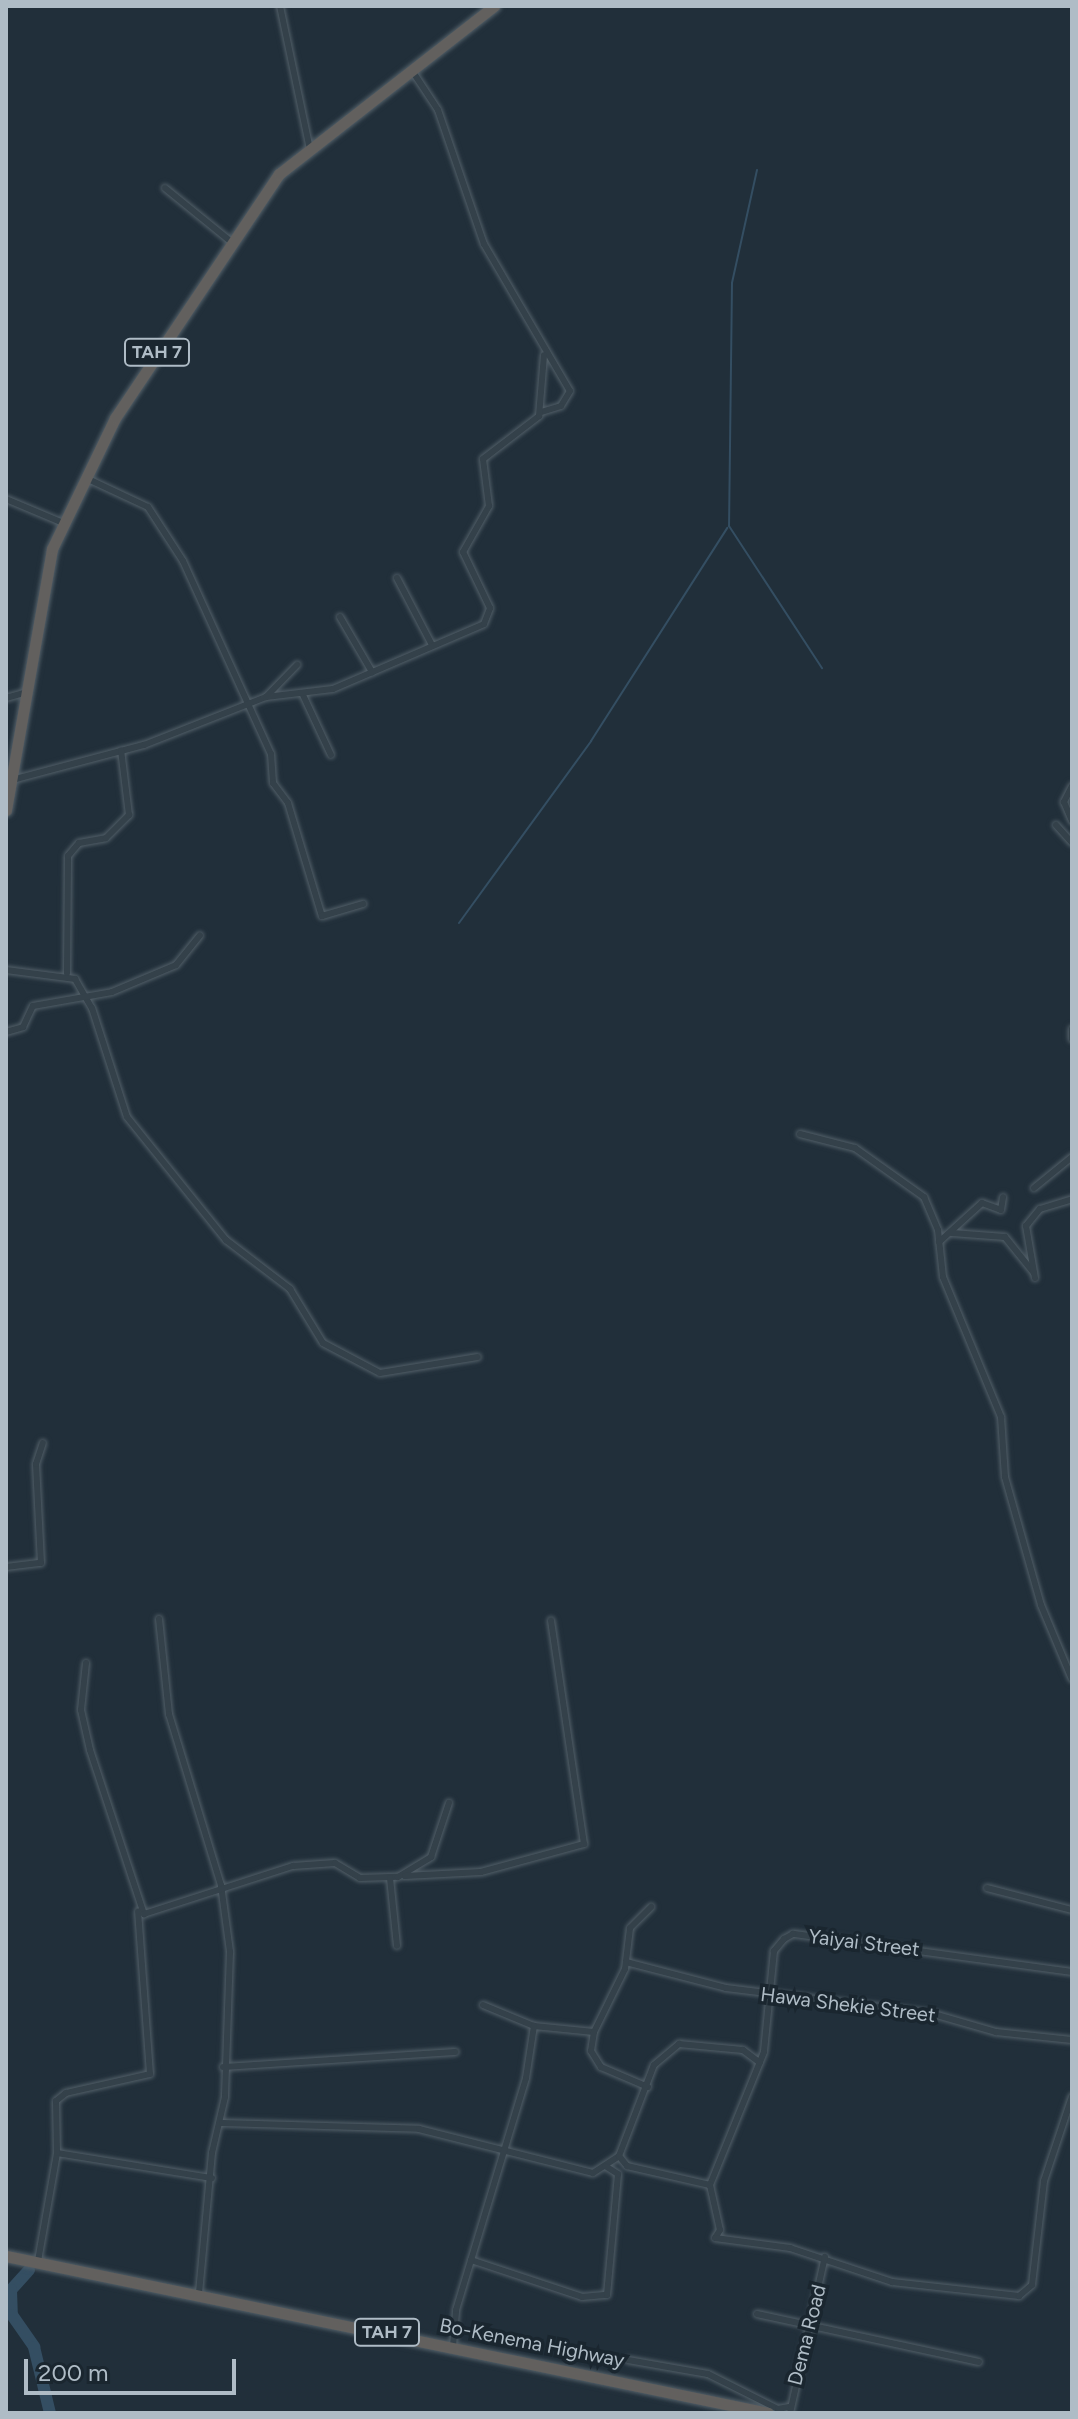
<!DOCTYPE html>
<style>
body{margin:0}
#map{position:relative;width:1078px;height:2419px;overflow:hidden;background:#212f3a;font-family:Figtree,sans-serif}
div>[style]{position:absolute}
.stream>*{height:2px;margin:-1px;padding:0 1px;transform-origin:1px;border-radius:1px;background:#344e62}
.river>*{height:12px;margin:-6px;padding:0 6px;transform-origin:6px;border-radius:6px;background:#344e62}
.roads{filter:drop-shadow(0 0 2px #525f68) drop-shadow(0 0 2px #525f68)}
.minor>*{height:6px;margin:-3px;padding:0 3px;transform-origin:3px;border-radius:3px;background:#34414a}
.trunk>*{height:11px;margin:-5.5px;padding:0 5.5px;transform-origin:5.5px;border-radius:5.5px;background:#62605e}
span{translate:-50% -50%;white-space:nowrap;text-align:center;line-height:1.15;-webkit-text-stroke:7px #1a262f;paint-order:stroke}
.shield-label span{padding:2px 6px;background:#1a262f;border:2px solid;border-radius:6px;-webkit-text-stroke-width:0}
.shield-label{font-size:18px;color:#afbcc6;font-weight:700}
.street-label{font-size:20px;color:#afbcc6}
.frame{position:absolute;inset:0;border:8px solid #afbcc6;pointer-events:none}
.scale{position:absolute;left:24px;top:2359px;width:212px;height:36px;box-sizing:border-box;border:4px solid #afbcc6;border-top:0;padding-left:10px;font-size:24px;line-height:28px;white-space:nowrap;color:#afbcc6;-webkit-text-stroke:6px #1a262f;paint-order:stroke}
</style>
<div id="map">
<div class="stream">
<i style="left:757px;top:170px;width:116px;rotate:102.5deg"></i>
<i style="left:732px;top:283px;width:243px;rotate:90.7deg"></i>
<i style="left:729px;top:526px;width:170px;rotate:56.8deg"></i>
<i style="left:459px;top:923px;width:225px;rotate:-54deg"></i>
<i style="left:591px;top:741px;width:253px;rotate:-57.4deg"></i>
</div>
<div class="river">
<i style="left:29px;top:2270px;width:27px;rotate:132deg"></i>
<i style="left:11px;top:2290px;width:25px;rotate:88deg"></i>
<i style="left:12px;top:2315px;width:39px;rotate:55deg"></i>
<i style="left:34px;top:2347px;width:68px;rotate:76.4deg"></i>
</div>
<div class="roads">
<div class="minor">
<i style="left:280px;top:6px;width:142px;rotate:78.2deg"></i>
<i style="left:411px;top:69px;width:49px;rotate:56.6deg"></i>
<i style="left:438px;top:110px;width:142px;rotate:71.1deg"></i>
<i style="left:484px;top:244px;width:170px;rotate:59.7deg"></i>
<i style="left:570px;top:391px;width:17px;rotate:121deg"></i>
<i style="left:561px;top:406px;width:21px;rotate:163deg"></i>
<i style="left:165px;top:188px;width:82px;rotate:39.1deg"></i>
<i style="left:86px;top:478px;width:68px;rotate:25.1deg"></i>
<i style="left:148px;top:507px;width:64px;rotate:57.1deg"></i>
<i style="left:183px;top:561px;width:212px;rotate:65.5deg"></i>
<i style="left:271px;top:754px;width:29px;rotate:86deg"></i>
<i style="left:273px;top:783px;width:25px;rotate:53deg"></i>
<i style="left:288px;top:803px;width:118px;rotate:73.3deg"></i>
<i style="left:322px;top:916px;width:43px;rotate:-16.3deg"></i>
<i style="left:6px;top:499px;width:60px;rotate:22.7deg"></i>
<i style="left:397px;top:578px;width:76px;rotate:62.4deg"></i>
<i style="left:340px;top:617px;width:64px;rotate:59.8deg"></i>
<i style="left:303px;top:695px;width:66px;rotate:65deg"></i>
<i style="left:266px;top:697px;width:67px;rotate:-6.8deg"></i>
<i style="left:333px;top:689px;width:164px;rotate:-23.3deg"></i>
<i style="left:484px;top:624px;width:17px;rotate:-69deg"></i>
<i style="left:490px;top:608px;width:62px;rotate:-115.7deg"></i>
<i style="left:463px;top:552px;width:53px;rotate:-60.5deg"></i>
<i style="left:489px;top:506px;width:47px;rotate:-97.3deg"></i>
<i style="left:483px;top:459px;width:71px;rotate:-37.5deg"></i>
<i style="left:539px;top:416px;width:61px;rotate:-85.3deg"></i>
<i style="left:6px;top:698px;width:18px;rotate:-16deg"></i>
<i style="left:12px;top:780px;width:137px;rotate:-14.9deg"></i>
<i style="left:144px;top:745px;width:131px;rotate:-21.5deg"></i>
<i style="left:266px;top:697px;width:45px;rotate:-45.9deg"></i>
<i style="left:1072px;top:786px;width:18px;rotate:117deg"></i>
<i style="left:1064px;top:802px;width:21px;rotate:67deg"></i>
<i style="left:1056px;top:825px;width:24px;rotate:48deg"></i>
<i style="left:6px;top:970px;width:70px;rotate:7.4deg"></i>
<i style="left:75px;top:979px;width:34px;rotate:60deg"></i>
<i style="left:92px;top:1008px;width:114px;rotate:72.2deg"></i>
<i style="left:127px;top:1117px;width:158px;rotate:51.2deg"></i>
<i style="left:226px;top:1240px;width:81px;rotate:37.4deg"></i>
<i style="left:290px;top:1289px;width:63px;rotate:58.6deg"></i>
<i style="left:323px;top:1343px;width:64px;rotate:27.8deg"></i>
<i style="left:380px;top:1373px;width:99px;rotate:-9.3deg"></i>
<i style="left:67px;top:973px;width:117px;rotate:-89.5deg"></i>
<i style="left:68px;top:856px;width:17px;rotate:-50deg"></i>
<i style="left:79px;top:843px;width:27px;rotate:-10deg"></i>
<i style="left:106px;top:838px;width:33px;rotate:-45deg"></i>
<i style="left:129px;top:815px;width:65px;rotate:-97deg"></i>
<i style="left:1072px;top:1029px;width:10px;rotate:90deg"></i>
<i style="left:6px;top:1032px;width:18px;rotate:-16deg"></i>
<i style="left:23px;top:1027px;width:23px;rotate:-65deg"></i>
<i style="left:33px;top:1006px;width:80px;rotate:-10deg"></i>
<i style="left:112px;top:992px;width:69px;rotate:-22.9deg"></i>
<i style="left:176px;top:965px;width:38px;rotate:-51deg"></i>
<i style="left:800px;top:1134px;width:57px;rotate:14.3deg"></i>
<i style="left:855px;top:1148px;width:85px;rotate:35.4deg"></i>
<i style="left:924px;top:1197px;width:36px;rotate:67deg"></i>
<i style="left:938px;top:1230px;width:47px;rotate:83.9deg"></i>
<i style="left:943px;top:1277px;width:152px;rotate:67.5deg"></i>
<i style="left:1001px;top:1417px;width:60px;rotate:86.2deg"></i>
<i style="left:1005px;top:1477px;width:133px;rotate:74.3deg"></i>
<i style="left:1041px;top:1605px;width:80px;rotate:67.3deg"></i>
<i style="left:1034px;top:1188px;width:49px;rotate:-39.2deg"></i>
<i style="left:952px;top:1233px;width:53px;rotate:4.3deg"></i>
<i style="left:1005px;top:1237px;width:46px;rotate:51.1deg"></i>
<i style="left:939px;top:1242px;width:58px;rotate:-42.2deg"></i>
<i style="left:982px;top:1203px;width:20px;rotate:20deg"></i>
<i style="left:1001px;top:1210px;width:13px;rotate:-81deg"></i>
<i style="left:1035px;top:1278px;width:53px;rotate:-99.8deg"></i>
<i style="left:1026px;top:1226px;width:22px;rotate:-51deg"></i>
<i style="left:1040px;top:1209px;width:34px;rotate:-17deg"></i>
<i style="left:6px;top:1567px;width:35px;rotate:-7deg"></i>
<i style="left:41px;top:1563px;width:99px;rotate:-92.9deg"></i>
<i style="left:36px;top:1464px;width:22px;rotate:-72deg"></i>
<i style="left:159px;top:1619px;width:96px;rotate:84deg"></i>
<i style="left:169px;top:1714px;width:179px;rotate:73.1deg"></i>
<i style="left:221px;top:1885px;width:68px;rotate:82.3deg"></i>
<i style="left:230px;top:1952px;width:145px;rotate:92deg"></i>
<i style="left:225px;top:2097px;width:57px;rotate:103.1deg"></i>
<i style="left:212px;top:2153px;width:142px;rotate:95.3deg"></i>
<i style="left:86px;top:1663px;width:47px;rotate:96.1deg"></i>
<i style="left:81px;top:1710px;width:41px;rotate:77.3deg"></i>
<i style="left:90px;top:1750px;width:173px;rotate:71.8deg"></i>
<i style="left:144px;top:1914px;width:157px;rotate:-17.9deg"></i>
<i style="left:293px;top:1866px;width:42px;rotate:-4.1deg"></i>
<i style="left:335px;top:1863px;width:29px;rotate:31deg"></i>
<i style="left:360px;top:1878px;width:38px;rotate:-2deg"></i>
<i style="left:398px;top:1877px;width:39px;rotate:-31deg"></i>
<i style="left:431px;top:1857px;width:57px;rotate:-71.6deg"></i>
<i style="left:405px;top:1876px;width:76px;rotate:-3deg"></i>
<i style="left:481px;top:1872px;width:107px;rotate:-15.2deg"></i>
<i style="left:584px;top:1844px;width:226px;rotate:-98.4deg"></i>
<i style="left:390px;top:1878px;width:68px;rotate:84.1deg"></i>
<i style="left:987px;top:1888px;width:88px;rotate:14.5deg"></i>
<i style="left:626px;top:1962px;width:103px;rotate:14.6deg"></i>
<i style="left:726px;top:1988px;width:206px;rotate:7deg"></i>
<i style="left:930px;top:2013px;width:69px;rotate:16.1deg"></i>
<i style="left:996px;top:2032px;width:76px;rotate:6deg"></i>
<i style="left:1072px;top:1972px;width:282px;rotate:-172.2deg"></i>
<i style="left:793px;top:1934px;width:10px;rotate:151deg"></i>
<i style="left:784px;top:1939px;width:16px;rotate:130deg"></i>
<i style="left:774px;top:1951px;width:101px;rotate:95.7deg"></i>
<i style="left:764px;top:2052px;width:144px;rotate:112.1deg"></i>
<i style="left:710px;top:2185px;width:46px;rotate:77.5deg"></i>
<i style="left:720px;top:2230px;width:9px;rotate:122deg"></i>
<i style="left:715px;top:2238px;width:76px;rotate:7.6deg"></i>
<i style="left:790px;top:2248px;width:108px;rotate:18.4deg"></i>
<i style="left:892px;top:2282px;width:128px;rotate:6.3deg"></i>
<i style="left:1019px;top:2296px;width:17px;rotate:-40deg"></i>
<i style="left:1032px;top:2285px;width:105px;rotate:-83.4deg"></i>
<i style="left:1044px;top:2181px;width:89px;rotate:-71.6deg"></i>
<i style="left:483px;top:2005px;width:55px;rotate:22.4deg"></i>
<i style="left:534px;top:2026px;width:60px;rotate:5.7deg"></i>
<i style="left:594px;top:2032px;width:70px;rotate:-63.8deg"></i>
<i style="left:625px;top:1969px;width:41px;rotate:-83deg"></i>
<i style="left:630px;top:1928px;width:30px;rotate:-45deg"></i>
<i style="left:594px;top:2032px;width:19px;rotate:99deg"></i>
<i style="left:591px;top:2051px;width:19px;rotate:58deg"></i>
<i style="left:601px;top:2067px;width:51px;rotate:23.1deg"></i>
<i style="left:223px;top:2067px;width:233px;rotate:-3.7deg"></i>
<i style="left:222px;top:2123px;width:197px;rotate:1.7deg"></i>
<i style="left:419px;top:2129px;width:179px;rotate:14.2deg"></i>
<i style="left:593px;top:2173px;width:31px;rotate:-33deg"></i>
<i style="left:619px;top:2156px;width:97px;rotate:-69deg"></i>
<i style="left:654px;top:2065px;width:33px;rotate:-40deg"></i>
<i style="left:679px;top:2044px;width:64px;rotate:5.4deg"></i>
<i style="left:743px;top:2050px;width:21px;rotate:37deg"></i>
<i style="left:57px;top:2153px;width:157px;rotate:9.2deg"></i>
<i style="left:619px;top:2156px;width:13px;rotate:51deg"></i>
<i style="left:627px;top:2166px;width:85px;rotate:12.9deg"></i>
<i style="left:471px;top:2260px;width:117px;rotate:18.4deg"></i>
<i style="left:582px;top:2297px;width:25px;rotate:-5deg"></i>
<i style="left:607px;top:2295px;width:121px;rotate:-84.8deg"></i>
<i style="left:618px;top:2174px;width:15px;rotate:-148deg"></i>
<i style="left:38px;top:2261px;width:110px;rotate:-80deg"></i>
<i style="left:57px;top:2153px;width:52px;rotate:-91.1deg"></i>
<i style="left:56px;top:2101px;width:13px;rotate:-39deg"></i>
<i style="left:66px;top:2093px;width:86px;rotate:-12.7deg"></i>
<i style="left:150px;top:2074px;width:163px;rotate:-94.2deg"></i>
<i style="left:757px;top:2314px;width:227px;rotate:12.2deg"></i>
<i style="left:453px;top:2346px;width:36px;rotate:-85deg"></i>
<i style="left:456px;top:2310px;width:242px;rotate:-73.2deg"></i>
<i style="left:526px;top:2078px;width:53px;rotate:-81.3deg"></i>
<i style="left:628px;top:2360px;width:81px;rotate:9.9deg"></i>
<i style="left:708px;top:2374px;width:78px;rotate:26.6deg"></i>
<i style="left:778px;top:2409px;width:10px;rotate:-11deg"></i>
<i style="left:790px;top:2413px;width:160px;rotate:-77.4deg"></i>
</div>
<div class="trunk">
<i style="left:6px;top:810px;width:265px;rotate:-80deg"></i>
<i style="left:52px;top:549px;width:145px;rotate:-64.3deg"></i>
<i style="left:115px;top:418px;width:294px;rotate:-56.1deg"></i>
<i style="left:279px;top:174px;width:273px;rotate:-38deg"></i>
<i style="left:6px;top:2256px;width:778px;rotate:11.64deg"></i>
</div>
</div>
<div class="shield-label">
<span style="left:157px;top:352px">TAH 7</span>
<span style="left:387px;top:2332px">TAH 7</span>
</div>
<div class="street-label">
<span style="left:864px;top:1943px;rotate:7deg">Yaiyai Street</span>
<span style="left:848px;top:2005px;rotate:7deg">Hawa Shekie Street</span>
<span style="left:807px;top:2335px;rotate:-76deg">Dema Road</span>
<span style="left:532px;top:2343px;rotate:11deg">Bo-Kenema Highway</span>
</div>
<div class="frame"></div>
<div class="scale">200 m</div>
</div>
